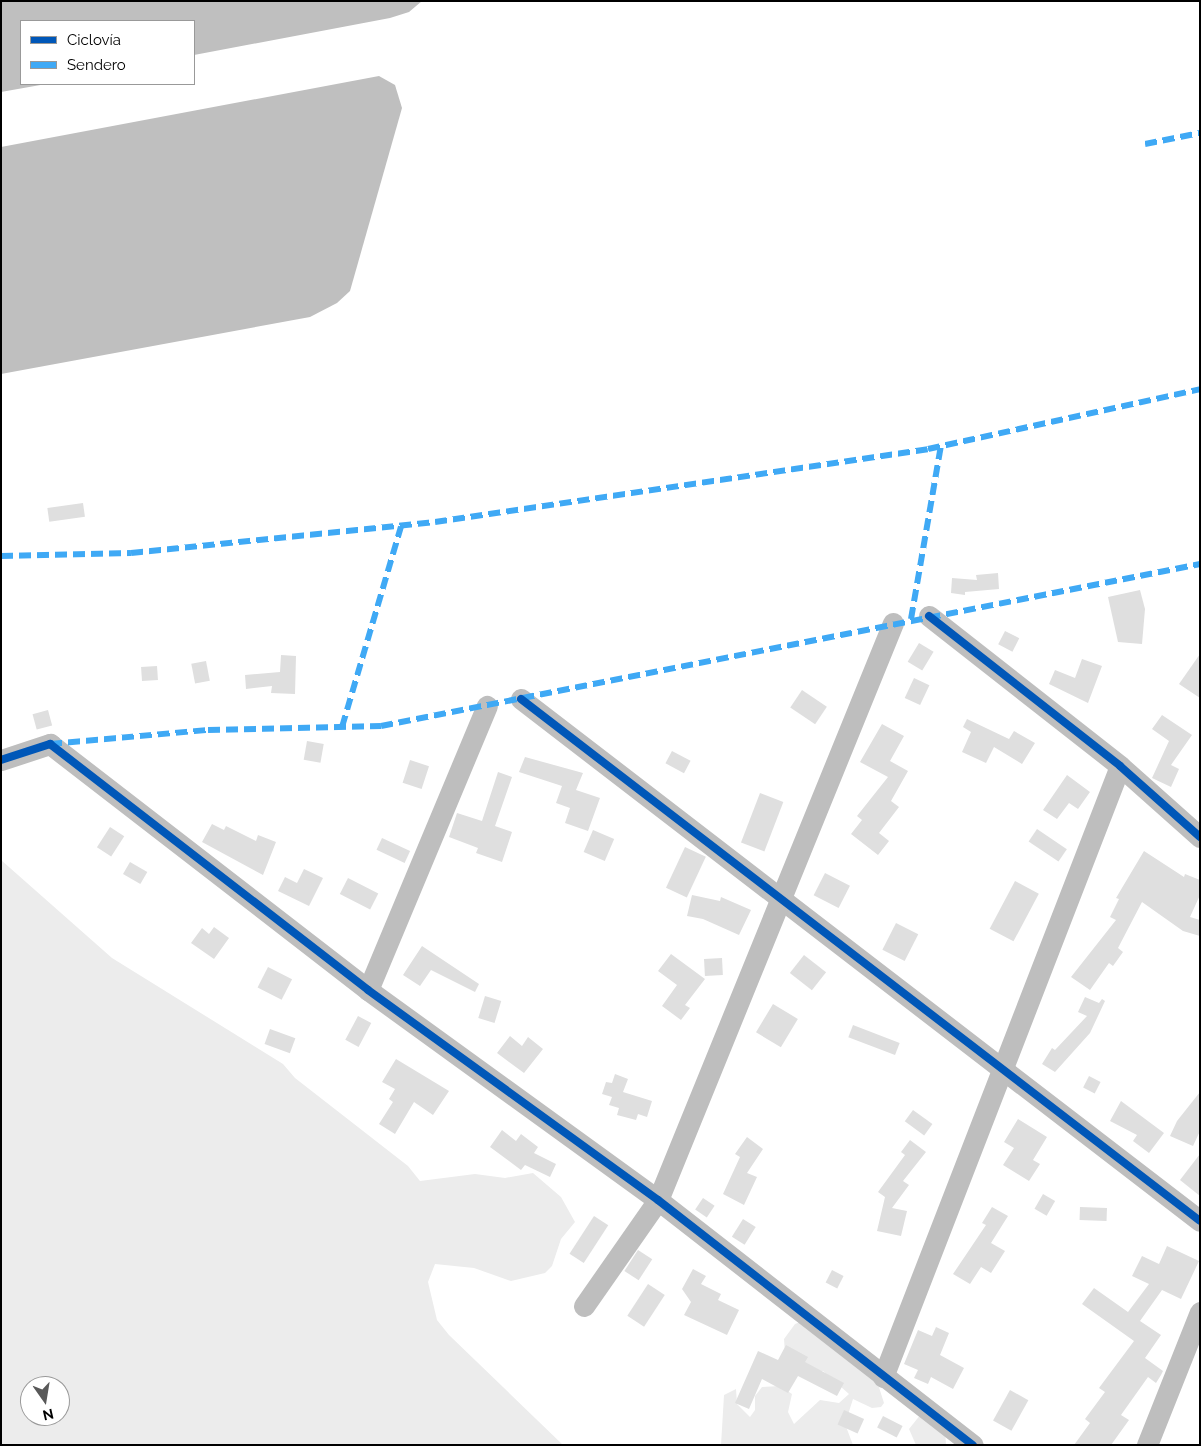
<!DOCTYPE html>
<meta charset="utf-8">
<style>
body{margin:0}
#map{position:relative;width:1201px;height:1446px;overflow:hidden;background:#fff;font-family:Raleway,sans-serif}
div>[style]{position:absolute}
.green>*{inset:0;background:#ececec}
.water>*{inset:0;background:#bfbfbf}
.building>*{inset:0;background:#dfdfdf;transform-origin:0 0}
.street>*{height:21px;margin:-10.5px;padding:0 10.5px;transform-origin:10.5px;border-radius:10.5px;background:#bebebe}
.quiet>*{height:6px;margin-top:-3px;transform-origin:0;background:repeating-linear-gradient(90deg,#3fa9f5 0 12px,transparent 0 18px)}
.cycleway>*{height:8px;margin:-4px;padding:0 4px;transform-origin:4px;border-radius:4px;background:#0057b8}
span{translate:-50% -50%;white-space:nowrap;text-align:center;line-height:1.15;-webkit-text-stroke:4px #fff;paint-order:stroke}
.frame{position:absolute;inset:0;border:2px solid #000;pointer-events:none}
.legend{position:absolute;left:20px;top:20px;width:175px;height:65px;box-sizing:border-box;background:#fff;border:1px solid #999;margin:0;padding:6px 9px;list-style:none;font-size:15px;color:#000}
.legend li{display:flex;align-items:center;gap:10px;height:25px}
.legend b{width:25px;border:1px solid #999}
.north{position:absolute;left:20px;top:1376px;width:50px;height:50px;box-sizing:border-box;background:#fff;border:1px solid #999;border-radius:50%;rotate:167deg;font-size:14px;font-weight:700;line-height:20px;text-align:center;color:#000}
.north::after{content:'';display:block;margin:auto;width:18px;height:22px;background:#595959;clip-path:polygon(50% 0,100% 100%,50% 72%,0 100%)}
</style>
<div id="map">
<div class="green">
<i style="clip-path:polygon(evenodd,1px 860px,112px 958px,283px 1064px,295px 1078px,408px 1166px,420px 1181px,475px 1174px,505px 1178px,533px 1173px,561px 1197px,575px 1222px,561px 1239px,552px 1266px,545px 1273px,511px 1281px,474px 1268px,435px 1264px,428px 1282px,437px 1320px,449px 1335px,563px 1445px,1px 1445px,1px 860px,30px 1386px,60px 1386px,60px 1416px,30px 1416px,30px 1386px)"></i>
<i style="clip-path:polygon(803px 1321px,877px 1381px,884px 1403px,881px 1407px,872px 1408px,853px 1399px,845px 1424px,853px 1445px,721px 1445px,724px 1395px,736px 1389px,737px 1404px,750px 1417px,755px 1410px,755px 1396px,762px 1387px,780px 1386px,792px 1394px,788px 1412px,794px 1424px,820px 1400px,839px 1403px,849px 1394px,823px 1371px,814px 1371px,785px 1353px,784px 1339px,795px 1324px)"></i>
<i style="clip-path:polygon(921px 1414px,945px 1429px,946px 1445px,916px 1445px,909px 1429px)"></i>
</div>
<div class="water">
<i style="clip-path:polygon(1px 1px,422px 1px,409px 12px,390px 18px,194px 55px,194px 21px,21px 21px,21px 84px,46px 84px,1px 92px)"></i>
<i style="clip-path:polygon(379px 76px,395px 85px,402px 108px,350px 291px,337px 303px,310px 317px,1px 374px,1px 147px)"></i>
</div>
<div class="building">
<i style="left:83px;top:503px;width:14px;height:36px;rotate:82deg"></i>
<i style="clip-path:polygon(998px 573px,999px 589px,965px 592px,965px 595px,951px 593px,952px 578px,977px 580px,976px 575px)"></i>
<i style="clip-path:polygon(1140px 590px,1145px 609px,1142px 644px,1118px 642px,1108px 597px)"></i>
<i style="left:1005px;top:631px;width:16px;height:15px;rotate:27deg"></i>
<i style="left:919px;top:643px;width:17px;height:22px;rotate:31deg"></i>
<i style="clip-path:polygon(1200px 654px,1200px 698px,1179px 684px)"></i>
<i style="clip-path:polygon(281px 655px,296px 656px,295px 694px,271px 693px,272px 686px,246px 689px,245px 675px,280px 672px)"></i>
<i style="clip-path:polygon(1082px 659px,1102px 666px,1088px 703px,1049px 684px,1055px 670px,1075px 678px)"></i>
<i style="left:206px;top:661px;width:20px;height:15px;rotate:79deg"></i>
<i style="left:157px;top:666px;width:14px;height:16px;rotate:86deg"></i>
<i style="left:914px;top:678px;width:17px;height:22px;rotate:25deg"></i>
<i style="left:802px;top:690px;width:30px;height:21px;rotate:34deg"></i>
<i style="left:48px;top:710px;width:16px;height:16px;rotate:75deg"></i>
<i style="clip-path:polygon(1162px 715px,1192px 735px,1171px 765px,1179px 769px,1171px 787px,1152px 778px,1169px 741px,1152px 729px)"></i>
<i style="clip-path:polygon(967px 719px,1009px 739px,1014px 731px,1035px 743px,1022px 764px,994px 747px,986px 763px,962px 752px,971px 732px,963px 727px)"></i>
<i style="clip-path:polygon(882px 724px,904px 736px,890px 761px,908px 771px,891px 801px,899px 807px,879px 833px,889px 841px,878px 855px,851px 834px,862px 820px,857px 816px,888px 777px,860px 762px)"></i>
<i style="left:307px;top:741px;width:17px;height:19px;rotate:10deg"></i>
<i style="left:672px;top:751px;width:21px;height:14px;rotate:28deg"></i>
<i style="clip-path:polygon(525px 757px,583px 773px,576px 790px,600px 798px,588px 831px,565px 823px,570px 808px,556px 803px,562px 786px,519px 772px)"></i>
<i style="left:410px;top:760px;width:20px;height:24px;rotate:18deg"></i>
<i style="clip-path:polygon(498px 772px,512px 777px,495px 826px,512px 832px,502px 862px,476px 853px,478px 848px,449px 837px,457px 813px,482px 821px)"></i>
<i style="clip-path:polygon(1067px 775px,1090px 792px,1078px 809px,1069px 803px,1057px 819px,1043px 810px)"></i>
<i style="left:760px;top:793px;width:25px;height:53px;rotate:21deg"></i>
<i style="clip-path:polygon(212px 824px,224px 830px,226px 826px,256px 841px,258px 835px,276px 842px,263px 875px,202px 842px)"></i>
<i style="left:110px;top:827px;width:17px;height:24px;rotate:33deg"></i>
<i style="left:1037px;top:829px;width:36px;height:15px;rotate:34deg"></i>
<i style="left:593px;top:830px;width:23px;height:24px;rotate:23deg"></i>
<i style="left:382px;top:838px;width:31px;height:13px;rotate:25deg"></i>
<i style="left:685px;top:847px;width:23px;height:45px;rotate:25deg"></i>
<i style="clip-path:polygon(1144px 851px,1184px 877px,1185px 874px,1200px 880px,1200px 895px,1190px 917px,1200px 920px,1200px 936px,1183px 931px,1142px 902px,1118px 948px,1123px 952px,1113px 966px,1109px 963px,1090px 990px,1071px 977px,1116px 920px,1110px 917px,1119px 899px,1116px 898px)"></i>
<i style="left:130px;top:862px;width:20px;height:14px;rotate:30deg"></i>
<i style="clip-path:polygon(304px 869px,323px 878px,309px 906px,278px 891px,285px 877px,297px 883px)"></i>
<i style="left:825px;top:873px;width:28px;height:25px;rotate:27deg"></i>
<i style="left:348px;top:878px;width:34px;height:18px;rotate:27deg"></i>
<i style="left:1015px;top:881px;width:27px;height:54px;rotate:28deg"></i>
<i style="clip-path:polygon(692px 895px,720px 901px,721px 897px,751px 910px,739px 935px,703px 919px,687px 916px)"></i>
<i style="left:896px;top:923px;width:25px;height:30px;rotate:27deg"></i>
<i style="clip-path:polygon(214px 927px,229px 938px,214px 959px,191px 943px,202px 928px,209px 934px)"></i>
<i style="clip-path:polygon(422px 946px,479px 984px,475px 992px,431px 970px,420px 986px,403px 975px)"></i>
<i style="clip-path:polygon(671px 954px,705px 979px,685px 1005px,690px 1008px,681px 1020px,662px 1006px,677px 985px,658px 971px)"></i>
<i style="left:804px;top:955px;width:28px;height:23px;rotate:38deg"></i>
<i style="left:722px;top:958px;width:17px;height:18px;rotate:87deg"></i>
<i style="left:268px;top:967px;width:27px;height:23px;rotate:27deg"></i>
<i style="left:485px;top:996px;width:17px;height:23px;rotate:17deg"></i>
<i style="clip-path:polygon(1085px 997px,1099px 1003px,1102px 999px,1105px 1001px,1090px 1033px,1055px 1072px,1042px 1064px,1052px 1048px,1055px 1050px,1087px 1016px,1078px 1012px)"></i>
<i style="left:773px;top:1004px;width:29px;height:33px;rotate:31deg"></i>
<i style="left:358px;top:1016px;width:15px;height:27px;rotate:28deg"></i>
<i style="left:853px;top:1025px;width:50px;height:13px;rotate:21deg"></i>
<i style="left:270px;top:1029px;width:27px;height:16px;rotate:20deg"></i>
<i style="clip-path:polygon(510px 1036px,522px 1046px,528px 1037px,543px 1049px,524px 1073px,497px 1053px)"></i>
<i style="clip-path:polygon(396px 1059px,449px 1091px,433px 1115px,414px 1102px,395px 1134px,379px 1124px,393px 1102px,389px 1099px,395px 1089px,382px 1082px)"></i>
<i style="clip-path:polygon(615px 1074px,628px 1079px,623px 1092px,652px 1101px,647px 1117px,638px 1114px,636px 1120px,617px 1115px,619px 1108px,609px 1105px,612px 1097px,602px 1094px,606px 1082px,612px 1083px)"></i>
<i style="left:1089px;top:1076px;width:13px;height:13px;rotate:27deg"></i>
<i style="clip-path:polygon(1200px 1092px,1200px 1131px,1193px 1146px,1170px 1136px,1177px 1121px)"></i>
<i style="clip-path:polygon(1121px 1101px,1164px 1133px,1149px 1153px,1133px 1141px,1137px 1135px,1110px 1121px)"></i>
<i style="left:913px;top:1110px;width:24px;height:14px;rotate:36deg"></i>
<i style="clip-path:polygon(1018px 1119px,1047px 1137px,1033px 1160px,1040px 1164px,1029px 1181px,1003px 1165px,1014px 1148px,1004px 1142px)"></i>
<i style="clip-path:polygon(502px 1130px,516px 1141px,521px 1134px,538px 1147px,534px 1153px,556px 1164px,550px 1177px,525px 1165px,521px 1170px,490px 1147px)"></i>
<i style="clip-path:polygon(747px 1137px,763px 1149px,747px 1173px,757px 1177px,744px 1205px,723px 1194px,740px 1157px,735px 1154px)"></i>
<i style="clip-path:polygon(910px 1140px,926px 1152px,903px 1181px,909px 1185px,892px 1208px,907px 1211px,901px 1236px,877px 1231px,885px 1197px,878px 1192px,905px 1155px,901px 1152px)"></i>
<i style="clip-path:polygon(1200px 1154px,1200px 1196px,1180px 1180px)"></i>
<i style="left:1043px;top:1194px;width:14px;height:17px;rotate:30deg"></i>
<i style="left:703px;top:1198px;width:14px;height:14px;rotate:34deg"></i>
<i style="clip-path:polygon(992px 1207px,1008px 1216px,991px 1243px,1005px 1251px,991px 1273px,981px 1267px,970px 1284px,953px 1274px,986px 1225px,982px 1223px)"></i>
<i style="left:1080px;top:1207px;width:27px;height:13px;rotate:2deg"></i>
<i style="left:594px;top:1216px;width:17px;height:45px;rotate:33deg"></i>
<i style="left:743px;top:1219px;width:15px;height:21px;rotate:32deg"></i>
<i style="clip-path:polygon(1167px 1246px,1199px 1261px,1181px 1299px,1162px 1290px,1140px 1321px,1161px 1335px,1145px 1358px,1163px 1371px,1161px 1375px,1156px 1383px,1148px 1377px,1121px 1415px,1129px 1420px,1111px 1445px,1074px 1445px,1090px 1423px,1085px 1419px,1105px 1392px,1099px 1388px,1134px 1341px,1082px 1304px,1094px 1288px,1128px 1312px,1149px 1284px,1132px 1276px,1142px 1256px,1159px 1264px)"></i>
<i style="left:638px;top:1250px;width:17px;height:25px;rotate:33deg"></i>
<i style="clip-path:polygon(693px 1269px,706px 1276px,701px 1284px,721px 1294px,718px 1300px,739px 1310px,727px 1335px,684px 1315px,691px 1302px,682px 1289px)"></i>
<i style="left:832px;top:1270px;width:13px;height:14px;rotate:27deg"></i>
<i style="left:648px;top:1284px;width:20px;height:38px;rotate:33deg"></i>
<i style="clip-path:polygon(936px 1327px,949px 1333px,940px 1355px,964px 1368px,953px 1389px,931px 1377px,928px 1384px,914px 1378px,918px 1370px,904px 1364px,918px 1330px,932px 1336px)"></i>
<i style="clip-path:polygon(786px 1345px,808px 1357px,805px 1362px,844px 1383px,837px 1396px,798px 1376px,788px 1393px,762px 1379px,749px 1409px,735px 1403px,758px 1351px,778px 1360px)"></i>
<i style="left:1010px;top:1390px;width:21px;height:35px;rotate:29deg"></i>
<i style="left:844px;top:1410px;width:22px;height:16px;rotate:24deg"></i>
<i style="left:883px;top:1416px;width:22px;height:13px;rotate:27deg"></i>
</div>
<div class="street">
<i style="left:929px;top:616px;width:243px;rotate:38.1deg"></i>
<i style="left:1120px;top:766px;width:107px;rotate:41.6deg"></i>
<i style="left:521px;top:699px;width:856px;rotate:37.55deg"></i>
<i style="left:1px;top:760px;width:52px;rotate:-18.1deg"></i>
<i style="left:50px;top:744px;width:402px;rotate:37.7deg"></i>
<i style="left:368px;top:990px;width:358px;rotate:35.9deg"></i>
<i style="left:658px;top:1200px;width:399px;rotate:37.9deg"></i>
<i style="left:368px;top:990px;width:308px;rotate:-67.3deg"></i>
<i style="left:584px;top:1306px;width:129px;rotate:-55.1deg"></i>
<i style="left:658px;top:1200px;width:623px;rotate:-67.84deg"></i>
<i style="left:883px;top:1377px;width:655px;rotate:-68.8deg"></i>
<i style="left:1147px;top:1445px;width:143px;rotate:-68.3deg"></i>
</div>
<div class="quiet">
<i style="left:1145px;top:144px;width:56px;rotate:-11.3deg"></i>
<i style="left:1px;top:556px;width:130px;rotate:-1.3deg"></i>
<i style="left:131px;top:553px;width:306px;rotate:-5.8deg"></i>
<i style="left:435px;top:522px;width:498px;rotate:-8.4deg"></i>
<i style="left:928px;top:449px;width:279px;rotate:-12.4deg"></i>
<i style="left:911px;top:619px;width:176px;rotate:-80.2deg"></i>
<i style="left:342px;top:727px;width:209px;rotate:-73.6deg"></i>
<i style="left:50px;top:744px;width:159px;rotate:-5.1deg"></i>
<i style="left:208px;top:730px;width:173px;rotate:-1.3deg"></i>
<i style="left:381px;top:726px;width:835px;rotate:-11.19deg"></i>
</div>
<div class="cycleway">
<i style="left:929px;top:616px;width:243px;rotate:38.1deg"></i>
<i style="left:1120px;top:766px;width:107px;rotate:41.6deg"></i>
<i style="left:521px;top:699px;width:856px;rotate:37.55deg"></i>
<i style="left:1px;top:760px;width:52px;rotate:-18.1deg"></i>
<i style="left:50px;top:744px;width:402px;rotate:37.7deg"></i>
<i style="left:368px;top:990px;width:358px;rotate:35.9deg"></i>
<i style="left:658px;top:1200px;width:399px;rotate:37.9deg"></i>
</div>
<div class="frame"></div>
<ul class="legend">
<li><b style="height:6px;background:#0057b8"></b>Ciclovía</li>
<li><b style="height:6px;background:#3fa9f5"></b>Sendero</li>
</ul>
<div class="north">N</div>
</div>
